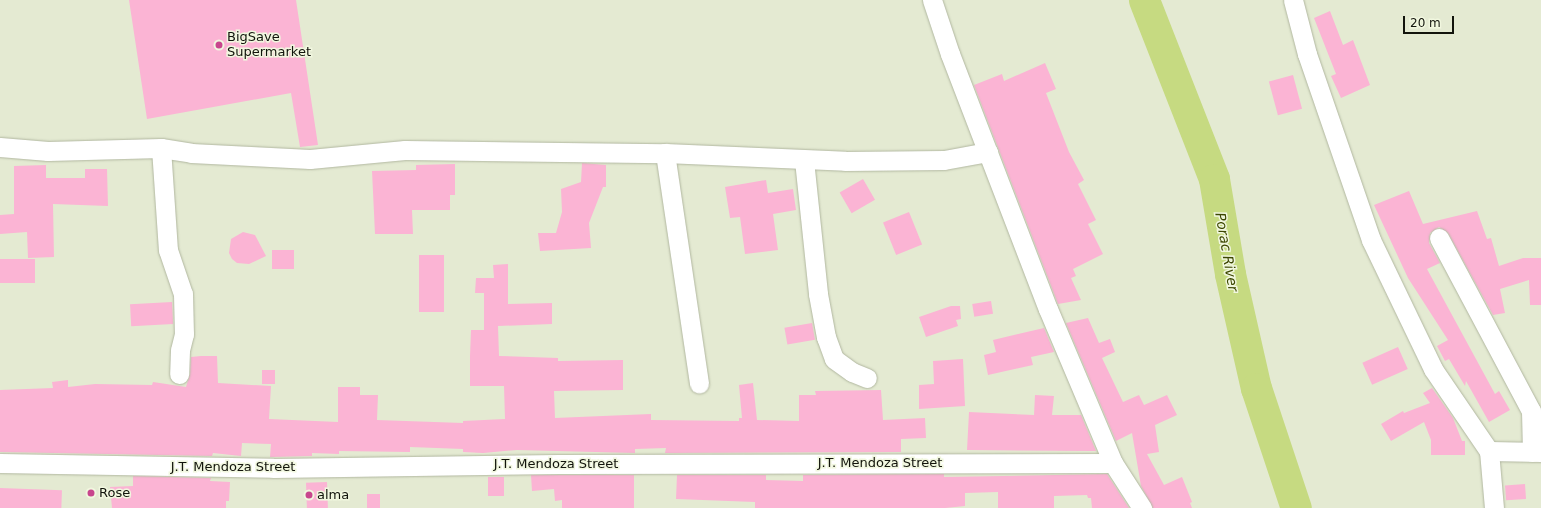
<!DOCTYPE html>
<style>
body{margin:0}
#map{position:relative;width:1541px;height:508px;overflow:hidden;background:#e4ead2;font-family:"DejaVu Sans",sans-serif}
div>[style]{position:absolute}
.river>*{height:31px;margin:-15.5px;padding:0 15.5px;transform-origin:15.5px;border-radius:15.5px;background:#c6da81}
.building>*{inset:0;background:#fbb4d4;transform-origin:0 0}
.roads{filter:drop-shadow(0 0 1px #b1b7a0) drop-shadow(0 0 1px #b1b7a0)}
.street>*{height:19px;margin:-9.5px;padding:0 9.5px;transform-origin:9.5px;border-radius:9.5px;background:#fff}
.dots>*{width:11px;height:11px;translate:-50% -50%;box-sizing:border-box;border:2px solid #f1f7df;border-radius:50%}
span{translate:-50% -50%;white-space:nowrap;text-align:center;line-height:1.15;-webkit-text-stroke:3px #f1f7df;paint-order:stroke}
.poi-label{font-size:13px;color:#12140c}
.left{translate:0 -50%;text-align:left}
.street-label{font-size:13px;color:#12140c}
.water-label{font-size:14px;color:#3c4701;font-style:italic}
.scale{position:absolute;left:1403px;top:16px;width:51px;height:18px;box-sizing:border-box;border:2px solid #12140c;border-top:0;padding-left:5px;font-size:12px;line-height:14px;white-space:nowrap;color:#12140c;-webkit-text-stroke:3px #f1f7df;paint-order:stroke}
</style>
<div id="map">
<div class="river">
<i style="left:1144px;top:0;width:192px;rotate:68.6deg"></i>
<i style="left:1214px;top:179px;width:96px;rotate:80.4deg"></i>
<i style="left:1230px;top:274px;width:117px;rotate:77.2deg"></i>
<i style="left:1256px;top:388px;width:126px;rotate:71.6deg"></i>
</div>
<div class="building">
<i style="clip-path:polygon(129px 0,296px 0,318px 145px,300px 147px,291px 93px,147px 119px)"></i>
<i style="clip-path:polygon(1330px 11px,1343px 45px,1353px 40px,1370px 85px,1341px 98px,1331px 76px,1336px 74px,1314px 18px)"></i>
<i style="clip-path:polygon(1045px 63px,1056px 89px,1046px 93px,1069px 152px,1084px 180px,1078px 184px,1096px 220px,1088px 224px,1103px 254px,1073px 269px,1076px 276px,1071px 278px,1081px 300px,1058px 304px,974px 85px,1002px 74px,1004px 81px)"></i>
<i style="left:1293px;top:75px;width:35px;height:25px;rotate:75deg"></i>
<i style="clip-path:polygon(582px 163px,606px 165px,606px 187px,603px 187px,589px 223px,591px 248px,540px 251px,538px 233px,556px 233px,562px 212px,561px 189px,581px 182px)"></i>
<i style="clip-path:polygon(455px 164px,455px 195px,450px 195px,450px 210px,412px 210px,413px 234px,375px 234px,372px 171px,416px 170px,416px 165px)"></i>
<i style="clip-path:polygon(46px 165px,46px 178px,85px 178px,85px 169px,107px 169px,108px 206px,53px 204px,54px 257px,28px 258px,27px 232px,0 234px,0 215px,14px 214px,14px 166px)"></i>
<i style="left:863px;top:179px;width:24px;height:27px;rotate:60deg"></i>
<i style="clip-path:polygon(766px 180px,768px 193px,793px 189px,796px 210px,773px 214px,778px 250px,745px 254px,740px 217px,730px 218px,725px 187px)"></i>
<i style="clip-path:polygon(1409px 191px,1423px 224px,1477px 211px,1487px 239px,1491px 238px,1499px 266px,1523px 258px,1541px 258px,1541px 305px,1530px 305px,1529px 280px,1500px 289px,1505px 313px,1493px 315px,1448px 233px,1439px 227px,1430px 233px,1429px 243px,1440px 263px,1427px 269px,1495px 394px,1499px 391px,1510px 410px,1489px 422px,1466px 381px,1465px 386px,1449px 359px,1445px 361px,1437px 346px,1448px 340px,1408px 278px,1374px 205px)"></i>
<i style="left:909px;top:212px;width:35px;height:28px;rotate:68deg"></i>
<i style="clip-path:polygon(243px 232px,255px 235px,266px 256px,249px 264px,237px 263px,232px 259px,229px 253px,231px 239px)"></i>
<i style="left:272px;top:250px;width:22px;height:19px"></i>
<i style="left:419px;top:255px;width:25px;height:57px"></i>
<i style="left:0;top:259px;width:35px;height:24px"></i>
<i style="clip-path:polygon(508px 264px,508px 304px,552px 303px,552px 324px,498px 326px,499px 356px,558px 358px,558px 361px,623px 360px,623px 390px,554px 391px,555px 418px,651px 414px,651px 420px,739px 421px,739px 418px,742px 418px,739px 385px,753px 383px,757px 420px,799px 421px,799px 395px,816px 395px,815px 391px,881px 390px,883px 420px,925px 418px,926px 438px,901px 439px,901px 452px,669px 453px,665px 453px,666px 448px,635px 449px,635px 453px,517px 450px,483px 453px,463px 452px,463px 449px,410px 447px,410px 452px,339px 451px,339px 454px,312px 453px,312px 456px,273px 457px,270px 457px,271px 444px,242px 443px,241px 456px,213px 453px,212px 456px,0 452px,0 390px,53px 388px,52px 382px,68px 380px,68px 387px,95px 384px,152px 385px,153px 382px,186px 387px,190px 374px,191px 357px,201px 356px,217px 356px,218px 383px,271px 386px,269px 419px,338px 422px,338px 387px,360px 387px,360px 395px,378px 395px,377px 420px,463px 423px,463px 421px,505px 419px,504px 386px,470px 386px,470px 356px,471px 330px,484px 330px,484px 293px,475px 293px,476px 278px,494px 278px,493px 265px)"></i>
<i style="left:991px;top:301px;width:13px;height:19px;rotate:81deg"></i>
<i style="left:172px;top:302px;width:22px;height:42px;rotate:87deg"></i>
<i style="clip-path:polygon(951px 306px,960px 306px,961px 319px,956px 320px,958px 326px,926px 337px,919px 317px)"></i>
<i style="clip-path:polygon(1088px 318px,1099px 343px,1110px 339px,1115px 352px,1102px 358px,1123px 402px,1139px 395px,1144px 405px,1167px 395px,1177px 415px,1155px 425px,1159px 452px,1147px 454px,1164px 485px,1182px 477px,1192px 502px,1190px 503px,1192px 508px,1153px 508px,1141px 486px,1132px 433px,1116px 441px,1066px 323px)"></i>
<i style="left:812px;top:323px;width:17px;height:28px;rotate:80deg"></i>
<i style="clip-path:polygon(1044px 328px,1054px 352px,1031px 357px,1033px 365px,988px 375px,984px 355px,996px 352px,993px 340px)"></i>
<i style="left:1398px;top:347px;width:24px;height:39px;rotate:66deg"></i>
<i style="clip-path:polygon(963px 359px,965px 406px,919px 409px,919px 385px,934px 384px,933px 361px)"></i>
<i style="left:262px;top:370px;width:13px;height:14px"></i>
<i style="clip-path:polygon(1432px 388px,1453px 418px,1462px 441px,1465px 441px,1465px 455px,1431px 455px,1431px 440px,1424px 422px,1391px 441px,1381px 424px,1403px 411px,1404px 413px,1430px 403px,1423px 393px)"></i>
<i style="clip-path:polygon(1035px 395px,1054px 396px,1052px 415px,1081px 415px,1096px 451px,967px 450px,969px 412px,1034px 415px)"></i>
<i style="clip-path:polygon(944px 474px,944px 477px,1107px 474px,1129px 508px,1092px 508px,1091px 498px,1088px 498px,1087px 495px,1054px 496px,1054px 508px,998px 508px,998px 492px,965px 493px,965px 506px,945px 508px,755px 508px,755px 502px,676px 499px,677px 475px,766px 475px,766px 480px,803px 481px,803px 475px)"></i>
<i style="clip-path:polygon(531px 475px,634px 475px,634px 508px,562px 508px,562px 500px,555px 501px,554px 489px,532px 491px)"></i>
<i style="clip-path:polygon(133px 476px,211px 478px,210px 481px,230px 482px,229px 501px,226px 501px,226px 508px,112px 508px,110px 487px,133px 486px)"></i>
<i style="left:488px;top:477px;width:16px;height:19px"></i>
<i style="left:327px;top:482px;width:26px;height:21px;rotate:88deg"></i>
<i style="left:1525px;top:484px;width:15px;height:20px;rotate:86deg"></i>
<i style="left:0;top:488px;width:62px;height:20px;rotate:2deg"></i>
<i style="left:367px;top:494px;width:13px;height:14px"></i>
</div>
<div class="roads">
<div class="street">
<i style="left:932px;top:0;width:57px;rotate:71.6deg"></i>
<i style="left:950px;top:54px;width:273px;rotate:69deg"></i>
<i style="left:1048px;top:309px;width:167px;rotate:67.1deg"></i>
<i style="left:1113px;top:463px;width:54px;rotate:57.2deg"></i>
<i style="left:1293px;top:0;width:56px;rotate:75.5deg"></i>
<i style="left:1307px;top:54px;width:197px;rotate:71deg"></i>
<i style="left:1371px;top:240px;width:143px;rotate:64.3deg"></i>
<i style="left:1433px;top:369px;width:99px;rotate:55.7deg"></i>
<i style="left:1489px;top:451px;width:57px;rotate:85deg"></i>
<i style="left:0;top:147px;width:48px;rotate:4.8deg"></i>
<i style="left:48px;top:151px;width:113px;rotate:-1.5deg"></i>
<i style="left:161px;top:148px;width:30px;rotate:9deg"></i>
<i style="left:191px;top:153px;width:119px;rotate:2.9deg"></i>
<i style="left:310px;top:159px;width:95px;rotate:-5.4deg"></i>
<i style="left:405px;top:150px;width:260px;rotate:0.7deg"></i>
<i style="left:665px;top:153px;width:180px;rotate:2.5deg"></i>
<i style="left:845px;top:161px;width:99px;rotate:-0.6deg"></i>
<i style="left:944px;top:160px;width:45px;rotate:-10.3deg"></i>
<i style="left:161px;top:148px;width:102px;rotate:86.1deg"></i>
<i style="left:168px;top:250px;width:46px;rotate:71.2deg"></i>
<i style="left:183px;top:294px;width:40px;rotate:88.6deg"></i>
<i style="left:184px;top:334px;width:16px;rotate:104deg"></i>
<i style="left:180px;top:350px;width:24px;rotate:92deg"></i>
<i style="left:665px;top:153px;width:233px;rotate:81.6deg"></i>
<i style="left:804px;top:160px;width:135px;rotate:84deg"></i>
<i style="left:818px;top:294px;width:44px;rotate:79.5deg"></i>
<i style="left:826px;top:337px;width:23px;rotate:70deg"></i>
<i style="left:834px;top:359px;width:22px;rotate:36deg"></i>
<i style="left:852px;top:372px;width:16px;rotate:22deg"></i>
<i style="left:1439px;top:238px;width:196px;rotate:62deg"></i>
<i style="left:1531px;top:411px;width:41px;rotate:88.6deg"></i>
<i style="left:1489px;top:451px;width:52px;rotate:1.1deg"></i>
<i style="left:0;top:463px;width:273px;rotate:1deg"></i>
<i style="left:273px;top:468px;width:286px;rotate:-0.8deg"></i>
<i style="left:559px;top:464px;width:554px;rotate:-0.1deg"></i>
</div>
</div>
<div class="dots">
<i style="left:219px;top:45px;background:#c8468d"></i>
<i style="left:91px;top:493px;background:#c8468d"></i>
<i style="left:309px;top:495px;background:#c8468d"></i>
</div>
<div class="poi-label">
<span class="left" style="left:227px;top:45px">BigSave<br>Supermarket</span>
<span class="left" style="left:99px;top:493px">Rose</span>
<span class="left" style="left:317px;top:495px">alma</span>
</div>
<div class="street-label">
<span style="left:880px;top:463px">J.T. Mendoza Street</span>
<span style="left:556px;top:464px">J.T. Mendoza Street</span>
<span style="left:233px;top:467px">J.T. Mendoza Street</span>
</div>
<div class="water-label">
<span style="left:1227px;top:252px;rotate:80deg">Porac River</span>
</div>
<div class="scale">20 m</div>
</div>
